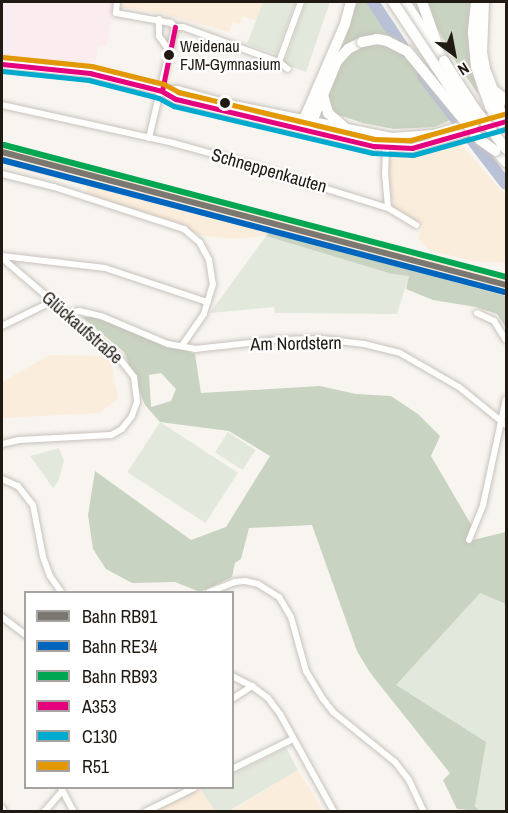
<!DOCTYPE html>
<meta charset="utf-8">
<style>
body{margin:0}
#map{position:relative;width:508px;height:813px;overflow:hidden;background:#f8f5f0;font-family:"Archivo Narrow",sans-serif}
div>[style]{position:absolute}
.built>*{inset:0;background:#fbeddb}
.medical>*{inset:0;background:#fbecef}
.green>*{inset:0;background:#e2e9dc;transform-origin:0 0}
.forest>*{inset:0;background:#c8d3c1}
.stream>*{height:2px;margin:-1px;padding:0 1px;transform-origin:1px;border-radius:1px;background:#b8c1d5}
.river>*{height:12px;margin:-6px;padding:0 6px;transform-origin:6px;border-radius:6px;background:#b8c1d5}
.roads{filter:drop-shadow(0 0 2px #c7c2bc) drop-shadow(0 0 2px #c7c2bc)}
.street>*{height:6px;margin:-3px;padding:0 3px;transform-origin:3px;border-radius:3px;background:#fefefd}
.secondary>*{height:8px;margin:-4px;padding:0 4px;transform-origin:4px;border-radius:4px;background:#fefefd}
.highway>*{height:10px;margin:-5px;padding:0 5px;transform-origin:5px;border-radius:5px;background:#fefefd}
.bridges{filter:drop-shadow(0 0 2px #c7c2bc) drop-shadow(0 0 2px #c7c2bc)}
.highway-bridge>*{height:10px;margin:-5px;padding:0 5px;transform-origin:5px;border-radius:5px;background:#fefefd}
.bus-1>*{height:4.5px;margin:-2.25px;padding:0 2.25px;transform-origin:2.25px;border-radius:2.25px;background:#e5007d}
.bus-2>*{height:4.5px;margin:-2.25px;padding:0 2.25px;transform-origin:2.25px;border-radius:2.25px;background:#00a9ce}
.bus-3>*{height:4.5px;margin:-2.25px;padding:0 2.25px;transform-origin:2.25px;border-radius:2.25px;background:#e29802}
.rail-1>*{height:6px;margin:-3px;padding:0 3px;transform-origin:3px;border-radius:3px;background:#7b7872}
.rail-2>*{height:6px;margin:-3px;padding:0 3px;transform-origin:3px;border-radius:3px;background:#0065bd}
.rail-3>*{height:6px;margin:-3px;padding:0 3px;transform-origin:3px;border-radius:3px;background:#00a651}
.dots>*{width:16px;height:16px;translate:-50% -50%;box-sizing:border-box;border:3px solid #fff;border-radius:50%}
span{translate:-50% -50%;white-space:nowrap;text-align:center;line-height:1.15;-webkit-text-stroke:4.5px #fff;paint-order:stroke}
.bus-label{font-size:16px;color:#201a12}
.left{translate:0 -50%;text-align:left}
.street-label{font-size:18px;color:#201a12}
.frame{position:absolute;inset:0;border:3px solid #201a12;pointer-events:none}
.legend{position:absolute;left:24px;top:591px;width:210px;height:198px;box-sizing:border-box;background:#fff;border:2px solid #a6a3a0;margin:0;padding:8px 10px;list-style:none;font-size:18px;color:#201a12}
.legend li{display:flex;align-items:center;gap:12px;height:30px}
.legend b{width:30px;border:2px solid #a6a3a0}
.north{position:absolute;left:424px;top:24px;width:60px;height:60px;-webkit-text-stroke:4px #fff;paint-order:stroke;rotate:148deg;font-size:16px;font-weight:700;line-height:24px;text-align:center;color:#201a12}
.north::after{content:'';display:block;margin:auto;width:21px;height:27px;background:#201a12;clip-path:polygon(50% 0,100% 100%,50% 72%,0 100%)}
</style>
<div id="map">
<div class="built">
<i style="clip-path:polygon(121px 2px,267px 2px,260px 22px,243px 16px,240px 24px,233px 22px,229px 32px,161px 13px,121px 7px)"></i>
<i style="clip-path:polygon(460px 143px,506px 196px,506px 263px,471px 261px,429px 250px,418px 239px,423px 226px,394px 208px,390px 188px,389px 154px,403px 155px)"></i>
<i style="clip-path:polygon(2px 145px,272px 218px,453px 262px,506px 279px,506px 296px,269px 232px,266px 236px,231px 239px,200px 235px,184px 225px,85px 196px,87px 186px,2px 165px)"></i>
<i style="clip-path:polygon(50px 355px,110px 356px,118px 399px,99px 413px,2px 418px,2px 382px)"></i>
<i style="clip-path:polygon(298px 770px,323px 811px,229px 812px)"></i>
<i style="clip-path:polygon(199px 788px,215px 811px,150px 812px)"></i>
</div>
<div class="medical">
<i style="clip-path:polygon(2px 2px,114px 2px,107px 46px,98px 46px,95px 63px,2px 57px)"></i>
</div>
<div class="green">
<i style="clip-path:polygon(263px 2px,296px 2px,276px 54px,247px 44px)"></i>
<i style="clip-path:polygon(306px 2px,330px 2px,306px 72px,284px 64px)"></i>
<i style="clip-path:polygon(266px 236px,392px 274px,409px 276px,397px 314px,275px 313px,274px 307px,210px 313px)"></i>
<i style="left:160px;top:422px;width:93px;height:60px;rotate:33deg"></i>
<i style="left:228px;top:432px;width:33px;height:24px;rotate:33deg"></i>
<i style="clip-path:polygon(59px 448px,64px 461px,58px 482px,53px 488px,30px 456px)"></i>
<i style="clip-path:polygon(506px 532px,506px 811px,480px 811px,373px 677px,473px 540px)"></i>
<i style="clip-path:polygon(286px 748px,298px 770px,229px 811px,215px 811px,200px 789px,232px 788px,233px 774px)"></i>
</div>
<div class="forest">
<i style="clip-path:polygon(357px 2px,370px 2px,391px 36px,380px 34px,361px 37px,342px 49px)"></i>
<i style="clip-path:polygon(428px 2px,471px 2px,469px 51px,478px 94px,454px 59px,436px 25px)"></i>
<i style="clip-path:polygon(368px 45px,382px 45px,395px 50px,414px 66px,453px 119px,434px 127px,394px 129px,363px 123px,336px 114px,327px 100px,338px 67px,355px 49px)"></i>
<i style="clip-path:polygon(269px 232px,506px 296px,506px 328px,497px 314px,476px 307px,433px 300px,406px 289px,409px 276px,392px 274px,266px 236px)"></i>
<i style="clip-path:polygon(evenodd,82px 317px,95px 317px,195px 354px,201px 393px,320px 386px,356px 394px,391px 396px,418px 414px,440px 436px,431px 456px,472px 526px,473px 540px,506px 532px,506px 604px,480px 593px,396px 685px,486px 742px,475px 806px,480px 811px,457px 809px,443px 780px,450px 773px,369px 671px,357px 651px,312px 525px,249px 528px,241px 559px,235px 563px,232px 577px,200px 592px,175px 582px,132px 583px,106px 569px,93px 549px,88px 515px,95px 471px,191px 540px,226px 527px,270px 456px,229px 431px,160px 422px,145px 405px,124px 352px,82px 317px,161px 373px,176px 389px,171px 401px,151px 407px,149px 375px,161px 373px)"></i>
</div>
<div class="stream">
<i style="left:479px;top:151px;width:17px;rotate:17deg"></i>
</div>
<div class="river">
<i style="left:373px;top:2px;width:60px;rotate:56.6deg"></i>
<i style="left:423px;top:76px;width:136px;rotate:52.5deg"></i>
</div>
<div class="roads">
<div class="street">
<i style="left:117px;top:2px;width:11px;rotate:95deg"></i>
<i style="left:116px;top:13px;width:56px;rotate:10.3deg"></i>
<i style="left:171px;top:23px;width:6px;rotate:45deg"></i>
<i style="left:175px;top:27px;width:8px"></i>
<i style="left:183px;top:27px;width:102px;rotate:20deg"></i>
<i style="left:279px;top:62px;width:11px;rotate:38deg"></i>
<i style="left:159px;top:19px;width:17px;rotate:90deg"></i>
<i style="left:159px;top:36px;width:21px;rotate:55deg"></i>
<i style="left:279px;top:62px;width:64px;rotate:-69.9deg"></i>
<i style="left:2px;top:105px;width:175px;rotate:12.5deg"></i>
<i style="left:173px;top:143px;width:53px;rotate:15.4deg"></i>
<i style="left:224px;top:157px;width:172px;rotate:17.3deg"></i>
<i style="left:388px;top:208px;width:33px;rotate:31deg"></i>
<i style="left:149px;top:138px;width:114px;rotate:-76.8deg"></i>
<i style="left:386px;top:148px;width:25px;rotate:92deg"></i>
<i style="left:385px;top:173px;width:35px;rotate:85deg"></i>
<i style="left:2px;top:174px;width:54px;rotate:14deg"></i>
<i style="left:54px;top:187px;width:137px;rotate:17.9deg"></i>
<i style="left:184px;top:229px;width:21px;rotate:41deg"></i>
<i style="left:200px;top:243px;width:19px;rotate:62deg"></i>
<i style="left:209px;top:260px;width:24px;rotate:81deg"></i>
<i style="left:213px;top:284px;width:31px;rotate:107deg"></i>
<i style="left:204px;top:314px;width:39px;rotate:125deg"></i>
<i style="left:2px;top:256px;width:104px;rotate:6.6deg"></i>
<i style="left:105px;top:268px;width:108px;rotate:18.4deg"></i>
<i style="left:2px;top:258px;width:155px;rotate:40.6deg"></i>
<i style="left:120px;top:359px;width:23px;rotate:52deg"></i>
<i style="left:134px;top:377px;width:25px;rotate:83deg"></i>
<i style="left:137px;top:402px;width:15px;rotate:110deg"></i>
<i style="left:132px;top:416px;width:16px;rotate:128deg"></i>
<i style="left:122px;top:429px;width:13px;rotate:151deg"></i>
<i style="left:111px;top:435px;width:92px;rotate:176.9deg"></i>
<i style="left:19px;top:440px;width:17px;rotate:167deg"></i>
<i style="left:477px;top:313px;width:19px;rotate:25deg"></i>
<i style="left:494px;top:321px;width:22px;rotate:58deg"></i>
<i style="left:69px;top:314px;width:10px;rotate:-17deg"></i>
<i style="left:79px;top:311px;width:23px;rotate:13deg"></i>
<i style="left:101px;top:316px;width:73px;rotate:22.7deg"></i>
<i style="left:168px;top:344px;width:27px;rotate:10deg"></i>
<i style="left:195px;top:349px;width:81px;rotate:-6.3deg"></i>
<i style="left:276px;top:340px;width:46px;rotate:-1.2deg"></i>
<i style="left:322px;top:339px;width:42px;rotate:6.8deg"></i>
<i style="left:364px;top:344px;width:37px;rotate:14deg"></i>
<i style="left:400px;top:353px;width:68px;rotate:30deg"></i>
<i style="left:459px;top:387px;width:60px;rotate:39deg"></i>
<i style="left:2px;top:326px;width:57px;rotate:-26.1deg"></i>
<i style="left:2px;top:479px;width:17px;rotate:24deg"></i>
<i style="left:18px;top:486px;width:24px;rotate:52deg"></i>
<i style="left:33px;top:505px;width:53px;rotate:79.1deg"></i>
<i style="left:43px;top:557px;width:20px;rotate:70deg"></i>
<i style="left:50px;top:576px;width:19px;rotate:55deg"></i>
<i style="left:469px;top:540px;width:38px;rotate:-68deg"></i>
<i style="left:483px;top:505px;width:108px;rotate:-77.8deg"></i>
<i style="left:209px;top:592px;width:28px;rotate:-21deg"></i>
<i style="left:235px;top:582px;width:10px;rotate:-6deg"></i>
<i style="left:245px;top:581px;width:13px;rotate:13deg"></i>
<i style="left:258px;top:584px;width:25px;rotate:32deg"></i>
<i style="left:279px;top:597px;width:23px;rotate:59deg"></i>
<i style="left:291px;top:617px;width:56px;rotate:74.5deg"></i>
<i style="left:306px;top:671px;width:33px;rotate:59deg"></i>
<i style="left:323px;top:699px;width:16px;rotate:52deg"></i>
<i style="left:333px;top:712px;width:80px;rotate:38.9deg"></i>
<i style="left:395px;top:762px;width:23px;rotate:52deg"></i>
<i style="left:409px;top:780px;width:35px;rotate:65deg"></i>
<i style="left:2px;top:617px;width:30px;rotate:37deg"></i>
<i style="left:232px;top:676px;width:22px;rotate:27deg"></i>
<i style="left:252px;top:686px;width:20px;rotate:37deg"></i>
<i style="left:268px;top:698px;width:20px;rotate:53deg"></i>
<i style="left:280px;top:714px;width:112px;rotate:61.1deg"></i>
<i style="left:232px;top:699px;width:24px;rotate:-33deg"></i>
<i style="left:232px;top:769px;width:68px;rotate:-26.2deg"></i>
<i style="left:61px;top:788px;width:27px;rotate:62deg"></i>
<i style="left:2px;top:808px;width:4px;rotate:63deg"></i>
<i style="left:44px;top:812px;width:28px;rotate:-49deg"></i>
<i style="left:145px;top:812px;width:55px;rotate:-26.1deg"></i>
</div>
<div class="secondary">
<i style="left:2px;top:64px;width:88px;rotate:5.8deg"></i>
<i style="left:90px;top:73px;width:74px;rotate:14deg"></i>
<i style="left:162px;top:91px;width:16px;rotate:30deg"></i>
<i style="left:176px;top:99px;width:204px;rotate:13.4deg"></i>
<i style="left:374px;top:146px;width:38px;rotate:3deg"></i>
<i style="left:412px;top:148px;width:98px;rotate:-16deg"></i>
<i style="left:162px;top:91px;width:16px;rotate:-4deg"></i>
<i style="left:178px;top:90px;width:48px;rotate:15.8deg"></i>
<i style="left:224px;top:103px;width:171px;rotate:11.4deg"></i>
<i style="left:392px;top:137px;width:41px;rotate:-4.2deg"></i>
<i style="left:433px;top:134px;width:76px;rotate:-16.8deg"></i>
</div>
<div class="highway">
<i style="left:405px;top:2px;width:71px;rotate:56.5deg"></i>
<i style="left:422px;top:2px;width:41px;rotate:70.3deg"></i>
<i style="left:476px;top:2px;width:31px;rotate:96deg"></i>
<i style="left:473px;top:33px;width:34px;rotate:85deg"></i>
<i style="left:476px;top:67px;width:42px;rotate:70.7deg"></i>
<i style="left:490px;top:107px;width:19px;rotate:58deg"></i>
<i style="left:484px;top:2px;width:51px;rotate:92.2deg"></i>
<i style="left:482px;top:53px;width:16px;rotate:79deg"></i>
<i style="left:485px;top:69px;width:39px;rotate:69deg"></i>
<i style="left:499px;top:105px;width:18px;rotate:87deg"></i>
<i style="left:492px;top:89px;width:18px;rotate:38deg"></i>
<i style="left:323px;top:95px;width:19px;rotate:74deg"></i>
<i style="left:328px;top:113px;width:21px;rotate:41deg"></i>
<i style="left:306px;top:129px;width:12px;rotate:-95deg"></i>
<i style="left:305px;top:117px;width:101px;rotate:-66.7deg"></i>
<i style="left:345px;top:24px;width:23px;rotate:-75deg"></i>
<i style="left:306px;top:129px;width:12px;rotate:-55deg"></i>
<i style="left:313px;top:119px;width:63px;rotate:-67.5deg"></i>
<i style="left:337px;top:61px;width:16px;rotate:-47deg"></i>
<i style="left:348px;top:49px;width:16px;rotate:-27deg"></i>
<i style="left:496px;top:151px;width:15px;rotate:48deg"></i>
</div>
</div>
<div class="bridges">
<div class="highway-bridge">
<i style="left:393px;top:2px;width:146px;rotate:56.4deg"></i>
<i style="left:362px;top:42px;width:15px;rotate:-11deg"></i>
<i style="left:377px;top:39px;width:10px;rotate:11deg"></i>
<i style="left:387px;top:41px;width:22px;rotate:27deg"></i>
<i style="left:407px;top:51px;width:115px;rotate:50.6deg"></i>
<i style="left:480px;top:140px;width:19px;rotate:35deg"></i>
<i style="left:444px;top:61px;width:57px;rotate:57.1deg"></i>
<i style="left:475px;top:109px;width:51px;rotate:52.2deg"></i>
</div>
</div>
<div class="bus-1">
<i style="left:2px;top:64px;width:88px;rotate:5.8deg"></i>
<i style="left:90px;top:73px;width:74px;rotate:14deg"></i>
<i style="left:162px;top:91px;width:16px;rotate:30deg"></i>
<i style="left:176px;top:99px;width:204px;rotate:13.4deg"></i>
<i style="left:374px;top:146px;width:38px;rotate:3deg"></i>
<i style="left:412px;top:148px;width:98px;rotate:-16deg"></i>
<i style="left:162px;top:91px;width:65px;rotate:-78.5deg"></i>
</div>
<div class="bus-2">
<i style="left:2px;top:71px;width:87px;rotate:5.9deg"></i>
<i style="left:89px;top:80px;width:72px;rotate:14.4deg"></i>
<i style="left:159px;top:98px;width:17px;rotate:28deg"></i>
<i style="left:174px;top:106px;width:204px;rotate:13.3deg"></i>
<i style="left:373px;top:153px;width:40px;rotate:2.9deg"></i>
<i style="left:413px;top:155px;width:97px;rotate:-15.6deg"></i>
</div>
<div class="bus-3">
<i style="left:3px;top:57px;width:89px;rotate:5.8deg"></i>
<i style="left:92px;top:66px;width:74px;rotate:14deg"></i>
<i style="left:164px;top:84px;width:17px;rotate:28deg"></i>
<i style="left:179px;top:92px;width:202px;rotate:13.5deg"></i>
<i style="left:375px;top:139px;width:36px;rotate:2deg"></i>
<i style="left:411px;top:140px;width:97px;rotate:-15.6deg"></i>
</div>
<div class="rail-1">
<i style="left:2px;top:152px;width:521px;rotate:14.78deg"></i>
</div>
<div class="rail-2">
<i style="left:2px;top:160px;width:519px;rotate:14.73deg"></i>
</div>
<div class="rail-3">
<i style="left:4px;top:145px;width:519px;rotate:14.73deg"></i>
</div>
<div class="dots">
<i style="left:169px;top:55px;background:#201a12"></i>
<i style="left:225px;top:103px;background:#201a12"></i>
</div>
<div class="bus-label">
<span class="left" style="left:180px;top:55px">Weidenau<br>FJM-Gymnasium</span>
</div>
<div class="street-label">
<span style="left:269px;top:171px;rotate:16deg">Schneppenkauten</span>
<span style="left:82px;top:328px;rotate:41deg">Glückaufstraße</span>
<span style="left:296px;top:344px;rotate:-1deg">Am Nordstern</span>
</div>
<div class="frame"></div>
<ul class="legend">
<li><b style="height:8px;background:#7b7872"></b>Bahn RB91</li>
<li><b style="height:8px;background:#0065bd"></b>Bahn RE34</li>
<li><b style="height:8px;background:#00a651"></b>Bahn RB93</li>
<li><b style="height:8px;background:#e5007d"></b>A353</li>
<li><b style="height:8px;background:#00a9ce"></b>C130</li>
<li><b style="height:8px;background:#e29802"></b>R51</li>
</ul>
<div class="north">N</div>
</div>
